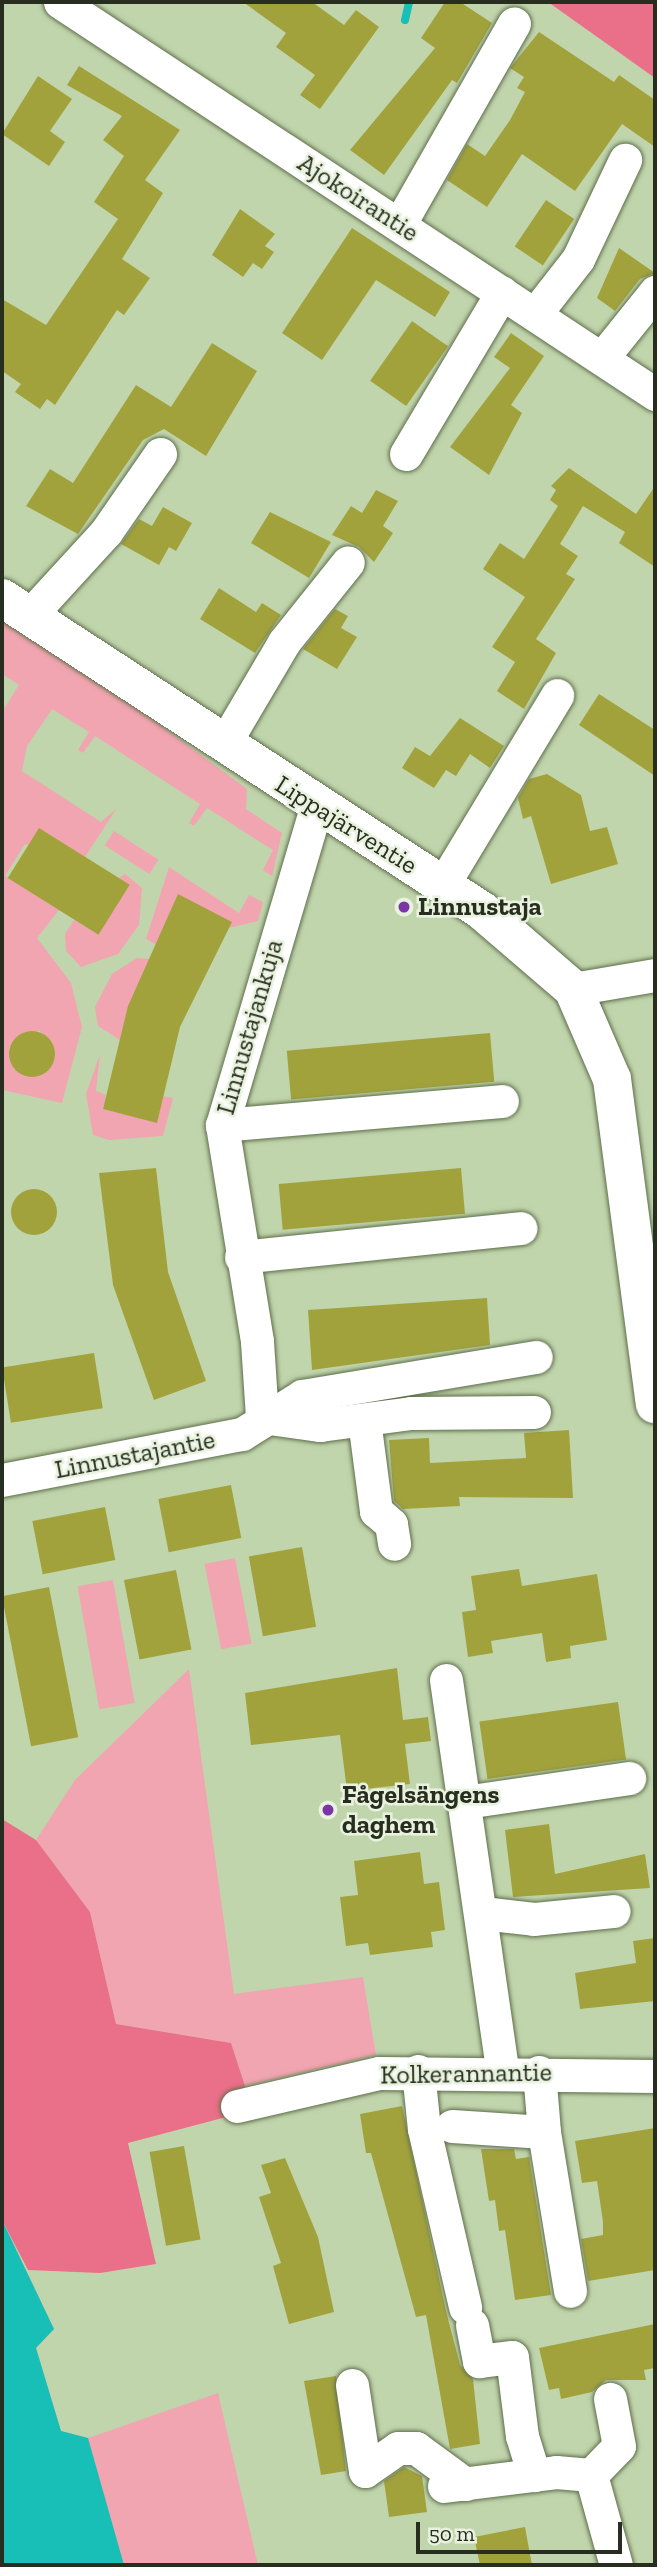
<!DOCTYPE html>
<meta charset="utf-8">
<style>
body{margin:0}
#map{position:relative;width:657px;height:2567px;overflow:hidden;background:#c1d5ad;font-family:"Zilla Slab",serif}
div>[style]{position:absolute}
.green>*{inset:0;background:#f1a5b0;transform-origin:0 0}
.forest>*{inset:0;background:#ea6f89}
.water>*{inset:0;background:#18bfb6}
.stream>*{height:8px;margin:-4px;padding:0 4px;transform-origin:4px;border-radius:4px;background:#18bfb6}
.building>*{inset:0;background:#a2a23d;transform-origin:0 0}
.round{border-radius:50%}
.roads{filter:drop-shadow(0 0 2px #5e6f4b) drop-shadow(0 0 2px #5e6f4b)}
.minor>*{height:33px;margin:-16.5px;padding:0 16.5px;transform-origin:16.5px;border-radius:16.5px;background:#fff}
.major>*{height:38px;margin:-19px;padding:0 19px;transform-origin:19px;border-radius:19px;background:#fff}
.dots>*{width:19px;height:19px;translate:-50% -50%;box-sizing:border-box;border:4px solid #e8f2de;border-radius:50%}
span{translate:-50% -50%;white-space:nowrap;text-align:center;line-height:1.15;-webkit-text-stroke:5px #e8f2de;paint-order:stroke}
.street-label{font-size:26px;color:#272e1f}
.poi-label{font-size:26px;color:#272e1f;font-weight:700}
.left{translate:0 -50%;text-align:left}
.frame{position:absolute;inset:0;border:4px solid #272e1f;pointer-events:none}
.scale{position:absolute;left:416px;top:2522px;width:206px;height:32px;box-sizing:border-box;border:4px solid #272e1f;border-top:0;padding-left:9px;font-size:21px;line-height:24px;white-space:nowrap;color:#272e1f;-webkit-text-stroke:5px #e8f2de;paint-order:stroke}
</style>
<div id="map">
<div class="green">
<i style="clip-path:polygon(evenodd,2px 616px,49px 643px,247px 789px,246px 809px,282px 833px,272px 876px,263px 870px,273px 850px,207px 808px,194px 826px,189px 823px,200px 804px,95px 736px,83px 753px,78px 750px,89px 732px,52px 709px,27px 746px,22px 771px,101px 822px,117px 808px,85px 857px,25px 844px,5px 876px,59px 910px,37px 938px,71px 983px,82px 1027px,62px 1103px,2px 1090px,2px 712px,19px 685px,2px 674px,2px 616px,40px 1031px,52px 1042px,55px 1057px,48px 1071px,27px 1077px,14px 1069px,9px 1048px,24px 1032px,40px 1031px)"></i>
<i style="left:114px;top:831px;width:53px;height:17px;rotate:33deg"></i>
<i style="clip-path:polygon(169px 867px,239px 913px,249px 895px,263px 902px,258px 921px,157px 945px,146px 939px)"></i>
<i style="clip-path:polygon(125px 874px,142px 888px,139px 925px,118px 954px,81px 967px,66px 951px,65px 934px,74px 920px,98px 934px,129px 885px,119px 878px)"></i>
<i style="clip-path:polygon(137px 958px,150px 959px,120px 1040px,98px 1026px,95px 1007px,112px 974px)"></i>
<i style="clip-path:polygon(100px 1054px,96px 1091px,106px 1095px,103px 1109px,157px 1122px,163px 1096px,173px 1098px,163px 1136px,109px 1140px,93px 1135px,86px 1094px)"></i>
<i style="left:235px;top:1558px;width:87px;height:31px;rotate:79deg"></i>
<i style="left:113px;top:1580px;width:125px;height:36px;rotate:80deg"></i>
<i style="clip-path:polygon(189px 1669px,234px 1994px,363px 1977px,376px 2055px,245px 2086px,231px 2043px,116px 2024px,90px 1912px,36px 1840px,75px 1780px)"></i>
<i style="clip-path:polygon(2px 2220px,54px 2329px,36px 2348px,61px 2431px,88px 2438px,218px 2393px,258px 2565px,2px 2565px)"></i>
</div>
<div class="forest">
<i style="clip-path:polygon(548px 2px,655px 2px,655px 78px)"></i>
<i style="clip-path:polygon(2px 1819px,36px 1840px,90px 1912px,116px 2024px,231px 2043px,245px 2086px,230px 2116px,128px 2143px,156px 2264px,100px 2273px,28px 2270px,2px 2220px)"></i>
</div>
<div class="water">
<i style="clip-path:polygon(2px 2220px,54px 2329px,36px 2348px,61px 2431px,88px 2438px,124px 2565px,2px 2565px)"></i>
</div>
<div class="stream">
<i style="left:405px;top:20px;width:18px;rotate:-77deg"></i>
</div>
<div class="building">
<i style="clip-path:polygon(243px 2px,312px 2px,344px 25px,356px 10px,379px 27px,320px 109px,300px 95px,315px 75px,276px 47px,286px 33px)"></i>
<i style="clip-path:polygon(445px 2px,460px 2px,492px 23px,457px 83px,452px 80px,384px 175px,350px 150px,435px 48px,421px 38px)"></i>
<i style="clip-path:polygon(539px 32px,614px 82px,619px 75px,655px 100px,655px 147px,622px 124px,575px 191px,522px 154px,487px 207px,447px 180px,467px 144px,485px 156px,510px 120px,525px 92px,517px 88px,524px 77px,510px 68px)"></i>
<i style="clip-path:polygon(79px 66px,180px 130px,145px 180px,163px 193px,122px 259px,150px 278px,124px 315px,117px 310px,55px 405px,47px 399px,40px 409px,15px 392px,21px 384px,2px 371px,2px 299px,46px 325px,118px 219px,94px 202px,124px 156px,103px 140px,122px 116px,67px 85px)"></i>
<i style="clip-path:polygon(38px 76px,72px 99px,50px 131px,65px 142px,49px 166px,2px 134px)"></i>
<i style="left:546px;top:200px;width:34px;height:56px;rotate:34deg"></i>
<i style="clip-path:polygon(240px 209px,275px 234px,265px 246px,274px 252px,262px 269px,253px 263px,243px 277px,212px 255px)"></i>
<i style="clip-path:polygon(352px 228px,450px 292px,435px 317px,376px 280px,322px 360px,282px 333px)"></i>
<i style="clip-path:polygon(619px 248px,655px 273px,640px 279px,615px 311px,597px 298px)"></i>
<i style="left:412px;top:321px;width:44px;height:73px;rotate:35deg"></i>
<i style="clip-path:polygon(511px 333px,544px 356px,511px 405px,522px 413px,489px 475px,450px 447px,510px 368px,494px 357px)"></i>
<i style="clip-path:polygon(212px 343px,257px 371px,206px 456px,164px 429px,143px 440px,78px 534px,26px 506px,50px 469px,73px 483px,136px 385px,171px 407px)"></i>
<i style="clip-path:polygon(569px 468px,636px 514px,655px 486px,655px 567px,619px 543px,625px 532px,583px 506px,560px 544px,578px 556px,566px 574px,575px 579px,536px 639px,556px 653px,524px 709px,497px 691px,515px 662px,492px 647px,525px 597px,483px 569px,500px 543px,524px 559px,558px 506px,550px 500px,556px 490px,551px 486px)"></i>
<i style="clip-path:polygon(376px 490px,398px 501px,383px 526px,393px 533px,374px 562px,359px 547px,332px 535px,351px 506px,362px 513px)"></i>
<i style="clip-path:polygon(163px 507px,192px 523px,176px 551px,169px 547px,159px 565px,121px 544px,139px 519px,152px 526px)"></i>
<i style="clip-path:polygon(270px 512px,331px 542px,309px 578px,251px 543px)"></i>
<i style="clip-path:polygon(219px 588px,256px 612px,262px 603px,281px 615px,255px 653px,200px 619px)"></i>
<i style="clip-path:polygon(335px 609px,348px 616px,341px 628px,357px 637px,337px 669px,303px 649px)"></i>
<i style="clip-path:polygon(599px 694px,655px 730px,655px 776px,579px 725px)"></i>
<i style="clip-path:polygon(460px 718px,504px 746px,490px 768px,470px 754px,456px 776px,446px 770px,434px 788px,402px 768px,415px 747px,430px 756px)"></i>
<i style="clip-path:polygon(547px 774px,581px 795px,590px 831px,607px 827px,618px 864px,551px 884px,531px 816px,523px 819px,518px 798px,529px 779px)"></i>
<i style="left:39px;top:828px;width:107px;height:59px;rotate:32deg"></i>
<i style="clip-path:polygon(178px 894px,232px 922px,180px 1027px,157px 1123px,103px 1109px,128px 1006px)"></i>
<i class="round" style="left:9px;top:1031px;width:46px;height:46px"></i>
<i style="left:490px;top:1033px;width:49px;height:204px;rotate:85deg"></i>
<i style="clip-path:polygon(156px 1168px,168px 1272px,206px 1381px,154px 1400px,113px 1285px,99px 1173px)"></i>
<i style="left:461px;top:1168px;width:46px;height:183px;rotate:85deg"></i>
<i class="round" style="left:11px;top:1189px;width:46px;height:46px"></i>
<i style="clip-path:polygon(487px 1298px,490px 1345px,312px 1370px,308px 1310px)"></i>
<i style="left:94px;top:1353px;width:56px;height:93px;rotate:81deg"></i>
<i style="clip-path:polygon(569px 1430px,573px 1498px,459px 1497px,460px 1506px,403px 1509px,394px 1501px,389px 1440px,429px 1438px,430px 1463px,526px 1458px,524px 1433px)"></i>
<i style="left:231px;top:1485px;width:54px;height:74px;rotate:79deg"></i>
<i style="left:105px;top:1507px;width:54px;height:74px;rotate:79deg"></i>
<i style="left:302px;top:1547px;width:81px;height:54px;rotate:80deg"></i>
<i style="clip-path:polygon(519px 1569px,522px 1586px,597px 1574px,607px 1640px,570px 1646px,571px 1658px,546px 1662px,542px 1633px,491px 1641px,493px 1653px,468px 1657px,462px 1612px,476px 1610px,471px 1576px)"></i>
<i style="left:176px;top:1570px;width:81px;height:53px;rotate:79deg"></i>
<i style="left:49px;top:1587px;width:153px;height:48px;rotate:79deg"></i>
<i style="clip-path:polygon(397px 1668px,403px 1720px,428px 1717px,431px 1741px,405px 1744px,410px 1784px,347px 1791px,340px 1735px,251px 1745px,245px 1693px)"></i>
<i style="left:618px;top:1702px;width:58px;height:140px;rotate:82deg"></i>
<i style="clip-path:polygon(549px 1824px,555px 1874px,645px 1854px,650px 1888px,513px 1897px,505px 1830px)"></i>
<i style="clip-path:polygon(420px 1852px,424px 1884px,439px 1882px,445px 1930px,431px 1932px,433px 1947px,370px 1955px,368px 1943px,346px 1946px,340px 1897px,358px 1895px,354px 1861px)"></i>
<i style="clip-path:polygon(655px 1938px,655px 2001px,580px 2009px,575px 1973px,636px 1963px,633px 1941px)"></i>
<i style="clip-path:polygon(402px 2106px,446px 2311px,460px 2365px,473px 2379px,480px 2444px,450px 2449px,426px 2315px,416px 2317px,371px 2153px,366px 2153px,360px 2114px)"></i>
<i style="clip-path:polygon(655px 2128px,655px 2270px,588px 2281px,581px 2239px,603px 2235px,603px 2222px,597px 2181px,582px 2183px,575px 2141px)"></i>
<i style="left:184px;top:2146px;width:95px;height:35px;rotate:80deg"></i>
<i style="clip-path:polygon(481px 2149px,514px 2149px,516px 2159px,529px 2157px,551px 2295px,515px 2300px,505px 2230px,499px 2231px,495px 2200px,489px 2201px)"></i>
<i style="clip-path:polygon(285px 2158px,318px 2237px,334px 2312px,289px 2324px,273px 2266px,281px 2263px,259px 2197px,271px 2193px,261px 2165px)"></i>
<i style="clip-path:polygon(655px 2324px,655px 2368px,644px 2370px,646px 2380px,606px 2380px,592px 2392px,561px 2399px,559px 2388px,549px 2390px,539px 2348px)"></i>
<i style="clip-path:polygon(336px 2376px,346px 2471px,321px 2475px,304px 2381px)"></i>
<i style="clip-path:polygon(404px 2467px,422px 2476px,427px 2512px,389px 2517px,384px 2481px)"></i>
<i style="clip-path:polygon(525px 2527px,532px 2565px,480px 2565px,474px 2537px)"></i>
</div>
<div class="roads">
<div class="minor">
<i style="left:60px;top:2px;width:713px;rotate:33.38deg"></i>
<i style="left:399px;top:225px;width:232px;rotate:-60.3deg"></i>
<i style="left:535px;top:314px;width:70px;rotate:-52deg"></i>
<i style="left:578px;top:259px;width:110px;rotate:-64.6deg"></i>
<i style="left:602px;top:358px;width:85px;rotate:-51.2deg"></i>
<i style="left:406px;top:454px;width:188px;rotate:-59.3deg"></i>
<i style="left:30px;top:615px;width:113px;rotate:-47.5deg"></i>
<i style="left:106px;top:532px;width:95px;rotate:-55.3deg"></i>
<i style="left:224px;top:744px;width:118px;rotate:-59.5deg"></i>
<i style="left:284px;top:642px;width:102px;rotate:-51.3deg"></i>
<i style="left:442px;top:886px;width:223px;rotate:-58.9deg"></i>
<i style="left:573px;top:989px;width:83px;rotate:-9.7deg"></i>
<i style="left:222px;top:1125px;width:281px;rotate:-4.9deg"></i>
<i style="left:241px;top:1257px;width:281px;rotate:-5.9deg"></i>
<i style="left:262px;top:1417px;width:76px;rotate:-93.8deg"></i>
<i style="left:257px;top:1341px;width:219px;rotate:-99.2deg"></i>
<i style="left:222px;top:1125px;width:332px;rotate:-73.5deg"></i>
<i style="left:262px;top:1417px;width:59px;rotate:7.9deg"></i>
<i style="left:320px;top:1425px;width:92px;rotate:-7.5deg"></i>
<i style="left:411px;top:1413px;width:123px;rotate:-0.5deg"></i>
<i style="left:364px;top:1420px;width:92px;rotate:82.5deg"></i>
<i style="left:376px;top:1511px;width:20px;rotate:41deg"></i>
<i style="left:391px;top:1524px;width:20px;rotate:81deg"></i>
<i style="left:2px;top:1480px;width:244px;rotate:-10.9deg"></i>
<i style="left:242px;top:1434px;width:71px;rotate:-32.3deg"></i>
<i style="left:302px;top:1396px;width:237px;rotate:-9.5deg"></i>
<i style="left:446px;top:1680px;width:394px;rotate:81.8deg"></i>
<i style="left:465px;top:1802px;width:166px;rotate:-8.3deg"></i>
<i style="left:482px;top:1913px;width:52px;rotate:6.6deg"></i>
<i style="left:534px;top:1919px;width:80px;rotate:-5.7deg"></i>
<i style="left:418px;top:2071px;width:58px;rotate:84.1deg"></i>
<i style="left:424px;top:2129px;width:183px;rotate:77deg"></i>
<i style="left:539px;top:2072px;width:60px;rotate:85.2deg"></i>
<i style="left:237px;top:2106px;width:146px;rotate:-13.1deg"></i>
<i style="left:379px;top:2073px;width:276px;rotate:0.6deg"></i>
<i style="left:452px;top:2126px;width:92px;rotate:3.7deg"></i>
<i style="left:544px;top:2132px;width:161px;rotate:80.7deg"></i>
<i style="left:472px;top:2325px;width:37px;rotate:79deg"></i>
<i style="left:479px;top:2361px;width:33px;rotate:-7deg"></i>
<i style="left:512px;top:2357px;width:80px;rotate:82.8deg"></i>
<i style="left:522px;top:2436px;width:41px;rotate:72.9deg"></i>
<i style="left:352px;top:2385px;width:87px;rotate:81.4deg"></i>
<i style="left:365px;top:2471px;width:40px;rotate:-34.9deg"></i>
<i style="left:398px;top:2448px;width:18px"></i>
<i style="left:416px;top:2448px;width:61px;rotate:36.3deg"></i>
<i style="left:591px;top:2475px;width:93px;rotate:74.5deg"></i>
<i style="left:591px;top:2475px;width:40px;rotate:-46deg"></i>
<i style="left:619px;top:2446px;width:48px;rotate:-100.8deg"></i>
<i style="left:444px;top:2486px;width:113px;rotate:-7.1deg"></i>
<i style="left:556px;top:2472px;width:35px;rotate:5deg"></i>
</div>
<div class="major">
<i style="left:2px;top:598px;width:572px;rotate:33.08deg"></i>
<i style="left:481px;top:910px;width:121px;rotate:40.7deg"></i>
<i style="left:573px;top:989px;width:98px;rotate:66.6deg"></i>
<i style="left:612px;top:1079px;width:328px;rotate:82.5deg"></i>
</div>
</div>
<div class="dots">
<i style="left:404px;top:907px;background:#7b35a8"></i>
<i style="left:328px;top:1810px;background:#7b35a8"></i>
</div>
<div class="street-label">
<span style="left:358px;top:198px;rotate:33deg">Ajokoirantie</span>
<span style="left:346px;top:825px;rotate:32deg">Lippajärventie</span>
<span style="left:250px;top:1027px;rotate:-74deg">Linnustajankuja</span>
<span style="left:135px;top:1455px;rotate:-11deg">Linnustajantie</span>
<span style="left:466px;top:2074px;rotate:-1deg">Kolkerannantie</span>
</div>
<div class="poi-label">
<span class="left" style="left:418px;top:907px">Linnustaja</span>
<span class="left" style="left:342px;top:1810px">Fågelsängens<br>daghem</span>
</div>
<div class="frame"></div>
<div class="scale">50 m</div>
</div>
